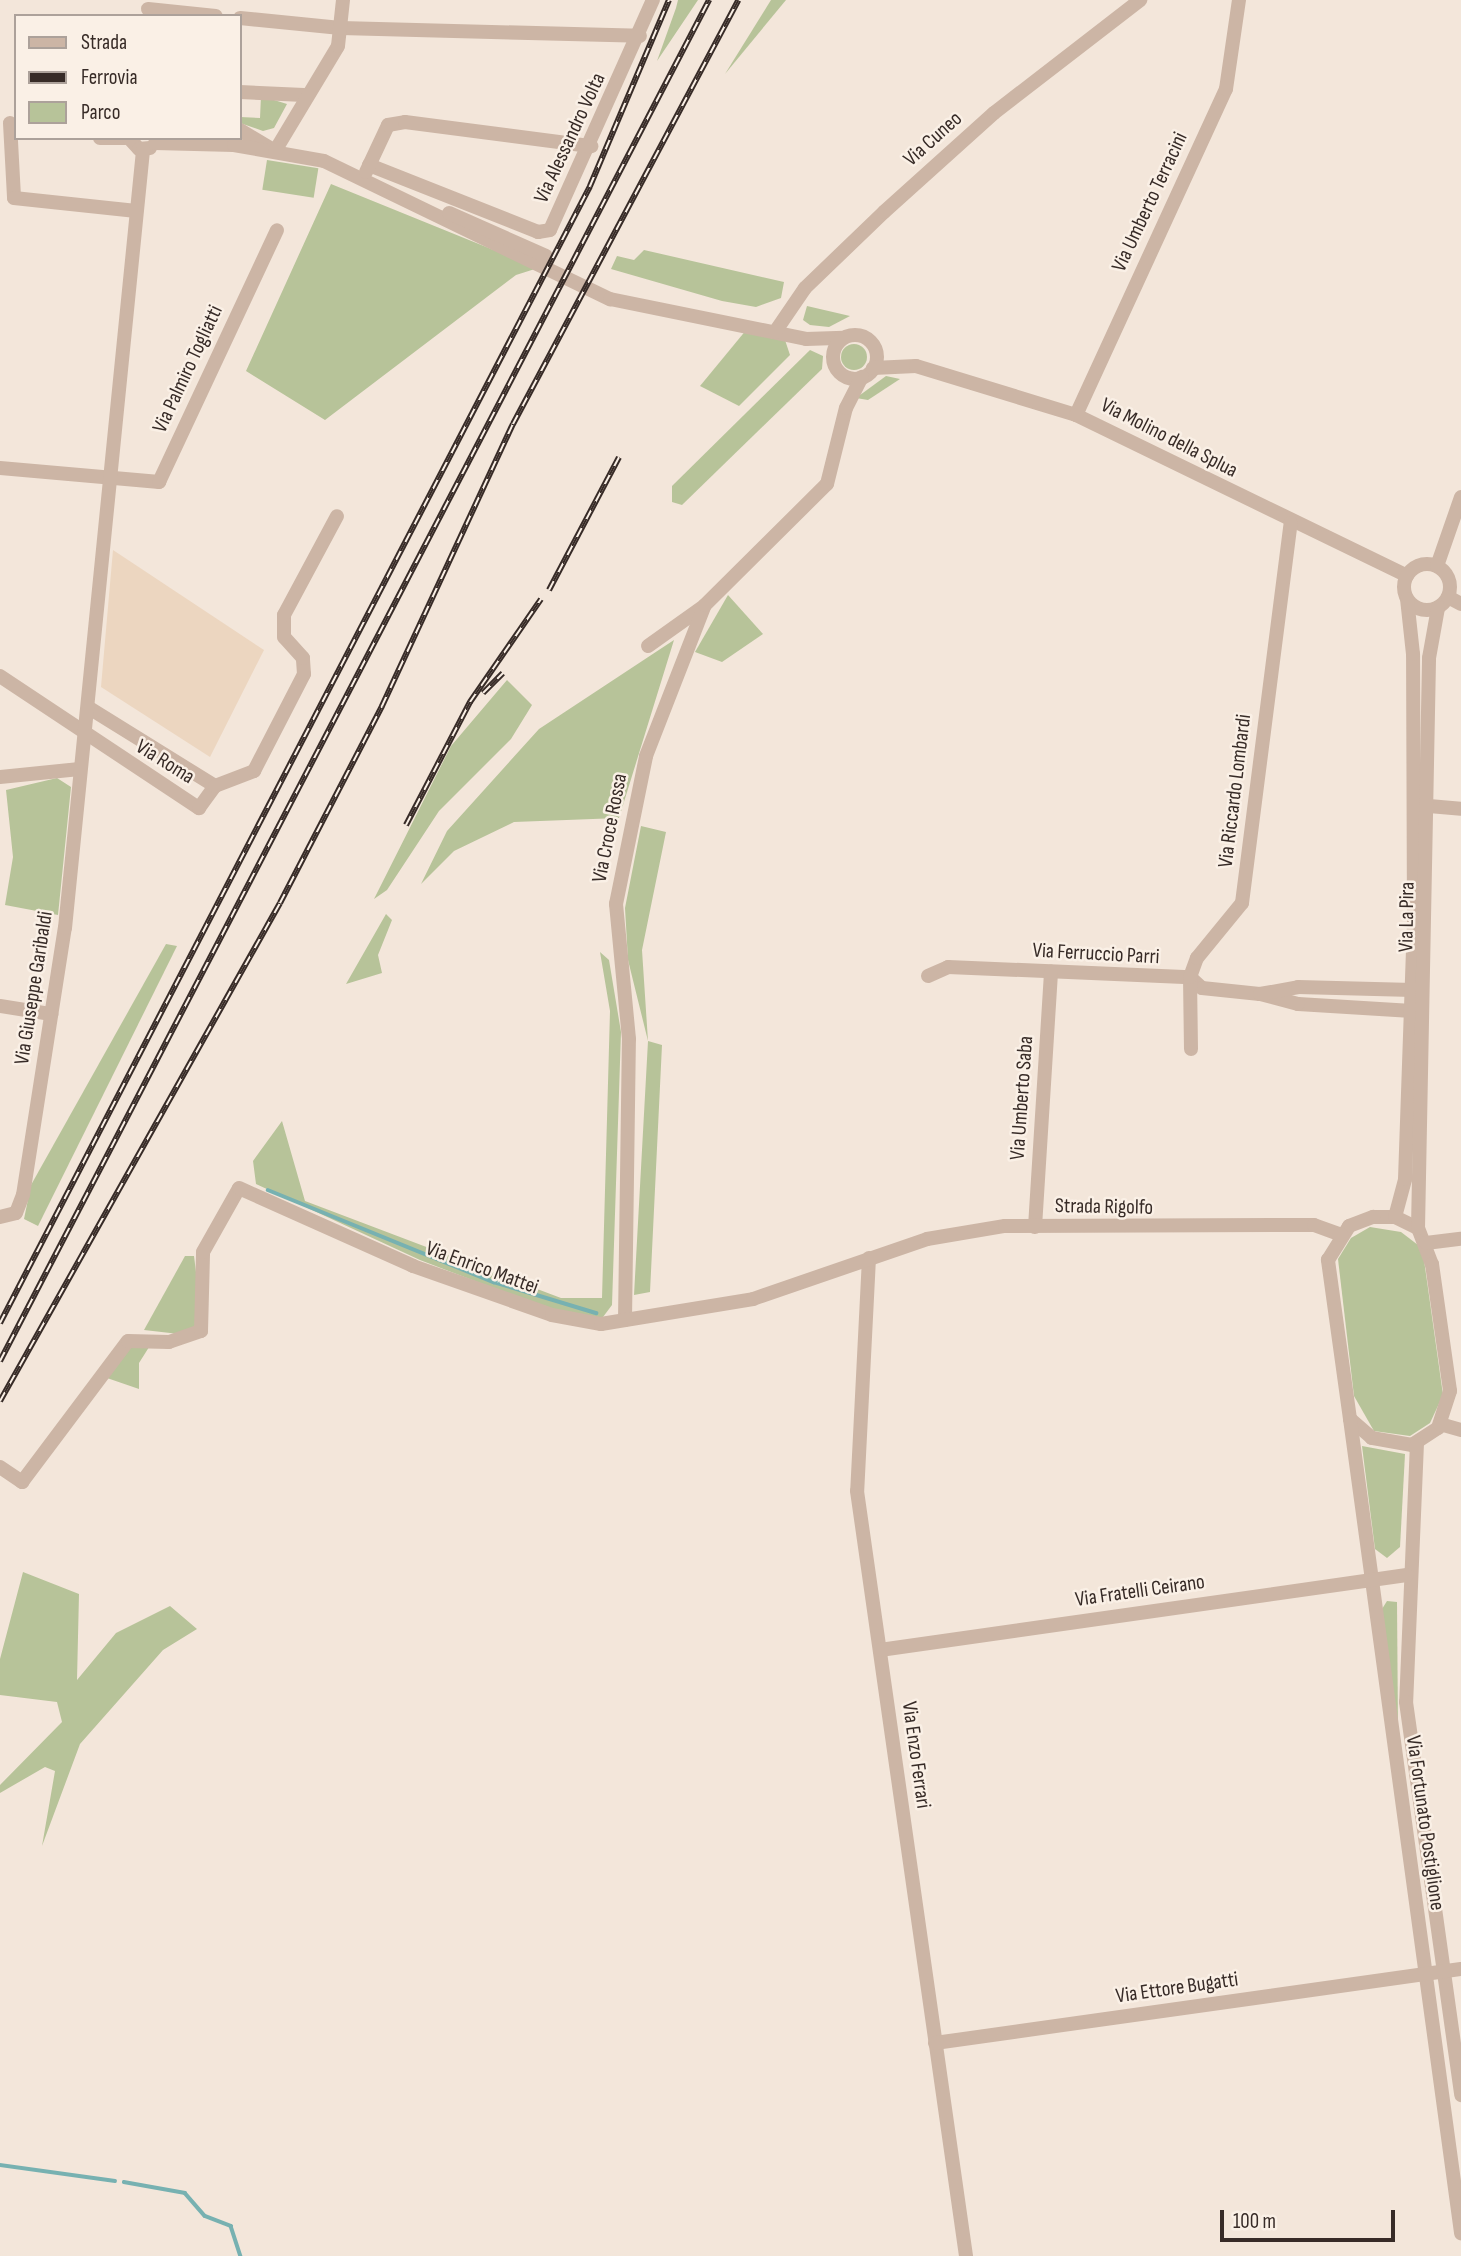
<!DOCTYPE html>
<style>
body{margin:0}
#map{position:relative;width:1461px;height:2256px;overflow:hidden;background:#f3e6da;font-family:"Sofia Sans Condensed",sans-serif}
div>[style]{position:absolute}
.green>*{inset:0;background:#b7c399;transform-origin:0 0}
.round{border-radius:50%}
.plaza>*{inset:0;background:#ecd6c0}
.stream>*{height:3.5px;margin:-1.75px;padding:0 1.75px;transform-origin:1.75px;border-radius:1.75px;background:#77b1b1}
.minor>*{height:14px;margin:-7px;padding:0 7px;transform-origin:7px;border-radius:7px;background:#ccb5a5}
.minor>.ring{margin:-7px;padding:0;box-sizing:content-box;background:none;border:14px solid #ccb5a5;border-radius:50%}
.rail>*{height:6px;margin-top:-3px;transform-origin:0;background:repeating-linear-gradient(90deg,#faf0e6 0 10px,#372b27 0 20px);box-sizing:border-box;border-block:2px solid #372b27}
span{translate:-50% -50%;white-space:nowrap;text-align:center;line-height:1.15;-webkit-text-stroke:5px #faf0e6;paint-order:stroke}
.street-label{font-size:21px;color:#372b27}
.legend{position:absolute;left:14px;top:14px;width:228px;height:126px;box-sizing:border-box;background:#faf0e6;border:2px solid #aca19a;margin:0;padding:9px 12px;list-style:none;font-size:21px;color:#372b27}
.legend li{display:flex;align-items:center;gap:14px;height:35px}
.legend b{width:35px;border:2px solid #aca19a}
.scale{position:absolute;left:1220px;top:2210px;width:175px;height:32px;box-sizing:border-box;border:4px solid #372b27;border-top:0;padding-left:9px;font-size:21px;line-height:24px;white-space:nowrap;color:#372b27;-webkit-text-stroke:5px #faf0e6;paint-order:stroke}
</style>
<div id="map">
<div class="green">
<i style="clip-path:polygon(678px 0,698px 0,657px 61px,676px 8px)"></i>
<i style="clip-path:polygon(771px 0,786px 0,725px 74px)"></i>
<i style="clip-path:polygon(261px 96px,287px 104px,274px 128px,263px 131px,240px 123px,240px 117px,260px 118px)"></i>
<i style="left:267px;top:160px;width:52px;height:30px;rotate:9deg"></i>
<i style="clip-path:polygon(331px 184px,538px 268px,516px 275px,325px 420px,246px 371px)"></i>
<i style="clip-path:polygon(644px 250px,784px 282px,781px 298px,756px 307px,722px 301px,611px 269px,617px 256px,634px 260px)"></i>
<i style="clip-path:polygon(807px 306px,850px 316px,829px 327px,810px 325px,803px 320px)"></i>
<i style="clip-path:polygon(747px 329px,785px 340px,790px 355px,739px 406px,700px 386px)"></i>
<i class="round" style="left:841px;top:344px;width:26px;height:26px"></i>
<i style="clip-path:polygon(810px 350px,823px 356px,822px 369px,682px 505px,672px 502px,672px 486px)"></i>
<i style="clip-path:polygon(886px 376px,900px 379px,868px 400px,856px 398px)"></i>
<i style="clip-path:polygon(728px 595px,763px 634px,722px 662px,695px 652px)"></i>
<i style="clip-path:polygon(674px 640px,619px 818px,514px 822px,454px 851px,421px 884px,447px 831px,539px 729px)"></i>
<i style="clip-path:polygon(507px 680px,532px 705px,511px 739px,439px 811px,387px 890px,374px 899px,451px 746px)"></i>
<i style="clip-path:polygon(57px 778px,71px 787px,58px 915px,5px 905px,13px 857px,6px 790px)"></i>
<i style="clip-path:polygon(641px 826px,666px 832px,642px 950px,648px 1041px,662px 1045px,650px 1292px,634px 1295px,648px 1041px,628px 960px,625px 908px)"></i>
<i style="clip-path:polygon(386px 914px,392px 920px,378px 955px,382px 973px,346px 984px)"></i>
<i style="clip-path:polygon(166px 944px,177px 946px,38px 1226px,24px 1219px,31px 1185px)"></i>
<i style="clip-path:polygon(600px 952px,609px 960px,621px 1032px,612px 1305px,600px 1321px,558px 1313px,420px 1260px,256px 1184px,253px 1161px,282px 1121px,305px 1201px,561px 1298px,602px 1298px,610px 1011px)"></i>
<i style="clip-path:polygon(1370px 1227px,1401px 1232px,1418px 1245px,1424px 1260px,1443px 1395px,1430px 1423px,1410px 1436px,1374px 1431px,1354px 1396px,1338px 1259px,1351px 1238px)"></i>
<i style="clip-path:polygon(185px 1256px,194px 1256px,200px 1304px,195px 1327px,179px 1334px,144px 1330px)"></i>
<i style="clip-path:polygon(151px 1344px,139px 1363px,139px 1389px,107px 1378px,131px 1345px)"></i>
<i style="clip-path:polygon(1362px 1446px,1405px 1454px,1400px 1547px,1387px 1558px,1375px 1549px)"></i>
<i style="clip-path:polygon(23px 1572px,79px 1594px,77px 1680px,116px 1633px,170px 1606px,197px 1629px,163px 1650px,80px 1744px,42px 1846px,55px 1771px,45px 1767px,0 1793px,0 1785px,62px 1722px,57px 1702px,0 1695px,0 1659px)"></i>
<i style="clip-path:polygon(1387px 1601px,1397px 1602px,1398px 1731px,1382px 1609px)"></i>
</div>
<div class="plaza">
<i style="clip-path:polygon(113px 550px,264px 650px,210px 757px,101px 687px)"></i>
</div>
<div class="stream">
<i style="left:268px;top:1190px;width:244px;rotate:22.2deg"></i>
<i style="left:494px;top:1282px;width:107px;rotate:16.9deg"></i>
<i style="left:0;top:2165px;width:116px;rotate:7.9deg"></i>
<i style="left:124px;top:2182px;width:62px;rotate:10.2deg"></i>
<i style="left:185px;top:2193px;width:30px;rotate:49deg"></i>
<i style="left:205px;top:2216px;width:28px;rotate:21deg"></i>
<i style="left:231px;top:2226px;width:32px;rotate:72deg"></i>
</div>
<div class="minor">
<i style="left:148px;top:9px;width:68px;rotate:5.9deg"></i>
<i style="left:240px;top:18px;width:101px;rotate:5.7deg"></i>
<i style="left:341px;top:28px;width:299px;rotate:1.5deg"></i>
<i style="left:240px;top:92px;width:64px;rotate:2.7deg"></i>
<i style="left:10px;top:123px;width:75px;rotate:86.9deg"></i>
<i style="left:14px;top:198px;width:123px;rotate:6.1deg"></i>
<i style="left:240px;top:130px;width:41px;rotate:31deg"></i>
<i style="left:100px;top:138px;width:25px"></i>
<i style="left:129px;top:138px;width:15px;rotate:48deg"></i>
<i style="left:139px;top:149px;width:11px;rotate:-5deg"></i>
<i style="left:155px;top:143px;width:79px;rotate:1.5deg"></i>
<i style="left:234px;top:145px;width:91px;rotate:10.1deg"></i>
<i style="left:324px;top:161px;width:318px;rotate:25.8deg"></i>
<i style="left:610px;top:299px;width:200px;rotate:11.5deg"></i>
<i style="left:806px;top:339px;width:38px;rotate:-2deg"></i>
<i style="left:275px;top:151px;width:122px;rotate:-59deg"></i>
<i style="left:338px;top:46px;width:46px;rotate:-83.8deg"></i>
<i style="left:369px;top:165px;width:182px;rotate:21.6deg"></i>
<i style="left:538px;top:232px;width:12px;rotate:-9deg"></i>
<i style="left:550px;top:230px;width:252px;rotate:-65.9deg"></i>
<i style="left:366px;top:172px;width:52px;rotate:-64.9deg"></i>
<i style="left:388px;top:125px;width:17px;rotate:-10deg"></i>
<i style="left:405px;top:122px;width:188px;rotate:7.4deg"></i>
<i style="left:449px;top:213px;width:106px;rotate:23.9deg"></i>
<i style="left:775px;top:332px;width:53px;rotate:-55.7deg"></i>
<i style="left:805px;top:288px;width:110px;rotate:-43.9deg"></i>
<i style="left:884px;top:212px;width:148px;rotate:-42deg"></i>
<i style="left:994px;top:113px;width:185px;rotate:-37.7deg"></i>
<i class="ring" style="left:833px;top:335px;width:30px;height:30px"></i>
<i style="left:873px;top:368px;width:43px;rotate:-2.7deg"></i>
<i style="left:916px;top:366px;width:167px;rotate:17deg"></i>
<i style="left:1076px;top:415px;width:368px;rotate:25.9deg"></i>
<i style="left:1076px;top:415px;width:359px;rotate:-65.3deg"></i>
<i style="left:1226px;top:89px;width:90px;rotate:-81.7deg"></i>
<i style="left:0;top:468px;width:160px;rotate:5deg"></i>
<i style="left:159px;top:482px;width:278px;rotate:-64.9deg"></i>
<i class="ring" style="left:1404px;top:564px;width:32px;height:32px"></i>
<i style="left:1437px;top:566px;width:73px;rotate:-70.8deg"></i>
<i style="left:1448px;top:597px;width:15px;rotate:28deg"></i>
<i style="left:648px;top:646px;width:69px;rotate:-35.5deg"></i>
<i style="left:0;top:676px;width:239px;rotate:33.6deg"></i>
<i style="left:199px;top:808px;width:27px;rotate:-54deg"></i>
<i style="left:215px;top:786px;width:148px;rotate:-148.2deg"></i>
<i style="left:0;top:777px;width:80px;rotate:-5.7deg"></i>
<i style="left:215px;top:786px;width:42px;rotate:-21deg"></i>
<i style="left:254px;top:771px;width:109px;rotate:-62.7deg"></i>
<i style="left:304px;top:674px;width:16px;rotate:-94deg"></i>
<i style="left:303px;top:658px;width:28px;rotate:-132deg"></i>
<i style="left:284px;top:637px;width:22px;rotate:-90deg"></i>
<i style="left:284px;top:615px;width:112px;rotate:-61.8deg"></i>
<i style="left:1429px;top:806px;width:32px;rotate:5deg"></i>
<i style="left:928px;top:976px;width:22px;rotate:-24deg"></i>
<i style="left:948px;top:967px;width:242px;rotate:2.4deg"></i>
<i style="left:1190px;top:977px;width:16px;rotate:43deg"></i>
<i style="left:1202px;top:988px;width:58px;rotate:5.9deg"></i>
<i style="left:0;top:1006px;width:52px;rotate:8.9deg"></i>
<i style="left:1412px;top:1011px;width:114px;rotate:-176.5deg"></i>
<i style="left:1298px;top:1004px;width:39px;rotate:-165deg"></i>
<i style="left:1260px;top:994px;width:39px;rotate:-10deg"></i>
<i style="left:1298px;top:987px;width:115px;rotate:1.5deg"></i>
<i style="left:1191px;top:1049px;width:72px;rotate:-90.8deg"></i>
<i style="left:1190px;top:977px;width:20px;rotate:-70deg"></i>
<i style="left:1197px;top:958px;width:71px;rotate:-50.7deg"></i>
<i style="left:1242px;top:903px;width:383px;rotate:-82.7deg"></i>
<i style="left:0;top:1217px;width:16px;rotate:-14deg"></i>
<i style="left:16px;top:1213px;width:19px;rotate:-69deg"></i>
<i style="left:23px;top:1195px;width:270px;rotate:-81.1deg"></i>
<i style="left:65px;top:928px;width:782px;rotate:-84.27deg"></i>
<i style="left:1373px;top:1217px;width:22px"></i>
<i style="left:1395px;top:1217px;width:25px;rotate:26deg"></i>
<i style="left:1418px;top:1228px;width:39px;rotate:69deg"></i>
<i style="left:1432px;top:1264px;width:128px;rotate:81.9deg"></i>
<i style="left:1450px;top:1391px;width:39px;rotate:108deg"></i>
<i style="left:1438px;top:1428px;width:31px;rotate:147deg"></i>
<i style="left:1412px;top:1445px;width:41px;rotate:-170.1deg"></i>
<i style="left:1372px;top:1438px;width:29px;rotate:-139deg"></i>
<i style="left:1350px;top:1419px;width:161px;rotate:-97.9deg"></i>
<i style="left:1328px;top:1260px;width:40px;rotate:-58deg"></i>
<i style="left:1349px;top:1226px;width:26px;rotate:-21deg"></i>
<i style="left:1395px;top:1217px;width:39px;rotate:-75deg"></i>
<i style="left:1405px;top:1179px;width:255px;rotate:-88deg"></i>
<i style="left:1414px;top:924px;width:270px;rotate:-90.2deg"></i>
<i style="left:1413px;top:654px;width:55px;rotate:-96.2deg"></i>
<i style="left:1035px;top:1227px;width:256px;rotate:-86.4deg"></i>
<i style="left:1418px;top:1228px;width:570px;rotate:-88.89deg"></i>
<i style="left:1429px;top:658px;width:51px;rotate:-79.8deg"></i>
<i style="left:1426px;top:1243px;width:35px;rotate:-7deg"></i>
<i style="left:869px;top:1258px;width:233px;rotate:92.9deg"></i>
<i style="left:857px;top:1491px;width:773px;rotate:81.89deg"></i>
<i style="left:625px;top:1320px;width:281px;rotate:-89.2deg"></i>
<i style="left:629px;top:1039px;width:136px;rotate:-95.5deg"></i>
<i style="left:616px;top:904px;width:151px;rotate:-78.5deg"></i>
<i style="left:646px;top:756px;width:162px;rotate:-68.7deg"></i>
<i style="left:705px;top:605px;width:172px;rotate:-44.8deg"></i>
<i style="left:827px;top:484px;width:78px;rotate:-76deg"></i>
<i style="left:846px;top:408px;width:35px;rotate:-63deg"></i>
<i style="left:1350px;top:1419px;width:822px;rotate:82.23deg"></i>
<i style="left:1440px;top:1424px;width:22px;rotate:16deg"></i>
<i style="left:1417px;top:1443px;width:259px;rotate:92.4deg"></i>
<i style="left:1406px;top:1702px;width:397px;rotate:82deg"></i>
<i style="left:0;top:1467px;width:27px;rotate:34deg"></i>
<i style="left:22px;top:1482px;width:176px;rotate:-53.1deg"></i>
<i style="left:128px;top:1341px;width:41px;rotate:1.4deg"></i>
<i style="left:169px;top:1342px;width:34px;rotate:-19deg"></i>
<i style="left:201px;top:1331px;width:79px;rotate:-88.5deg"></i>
<i style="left:203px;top:1252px;width:73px;rotate:-60.6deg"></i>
<i style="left:239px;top:1188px;width:191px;rotate:24.1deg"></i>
<i style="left:413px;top:1266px;width:147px;rotate:19.4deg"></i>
<i style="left:552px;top:1315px;width:50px;rotate:10.4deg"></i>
<i style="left:601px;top:1324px;width:154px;rotate:-9.3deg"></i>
<i style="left:753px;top:1299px;width:184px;rotate:-19deg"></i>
<i style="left:927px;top:1239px;width:79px;rotate:-9.5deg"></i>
<i style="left:1005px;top:1226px;width:309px;rotate:-0.2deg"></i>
<i style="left:1314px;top:1225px;width:29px;rotate:20deg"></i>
<i style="left:880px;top:1650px;width:532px;rotate:-8.1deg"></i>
<i style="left:935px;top:2043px;width:531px;rotate:-8.01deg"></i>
</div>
<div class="rail">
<i style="left:549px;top:590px;width:150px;rotate:-62.2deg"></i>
<i style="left:483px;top:693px;width:28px;rotate:-45deg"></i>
<i style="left:406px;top:825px;width:139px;rotate:-62.5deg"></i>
<i style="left:470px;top:702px;width:125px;rotate:-55.4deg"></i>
<i style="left:0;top:1323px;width:1281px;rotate:-62.57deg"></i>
<i style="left:590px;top:186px;width:202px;rotate:-67deg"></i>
<i style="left:0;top:1361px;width:1535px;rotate:-62.48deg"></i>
<i style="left:0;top:1401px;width:571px;rotate:-60.65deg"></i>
<i style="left:280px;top:903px;width:222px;rotate:-62.6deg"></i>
<i style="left:382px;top:706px;width:311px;rotate:-65.1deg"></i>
<i style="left:513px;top:424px;width:480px;rotate:-62deg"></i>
</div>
<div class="street-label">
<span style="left:570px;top:138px;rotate:-65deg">Via Alessandro Volta</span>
<span style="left:933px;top:139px;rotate:-42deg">Via Cuneo</span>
<span style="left:1150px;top:202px;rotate:-65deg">Via Umberto Terracini</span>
<span style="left:188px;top:369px;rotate:-65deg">Via Palmiro Togliatti</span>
<span style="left:1169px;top:438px;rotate:27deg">Via Molino della Splua</span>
<span style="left:165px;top:762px;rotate:32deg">Via Roma</span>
<span style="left:1235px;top:791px;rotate:-83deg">Via Riccardo Lombardi</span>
<span style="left:610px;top:828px;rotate:-79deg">Via Croce Rossa</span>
<span style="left:1407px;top:917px;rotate:-89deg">Via La Pira</span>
<span style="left:1096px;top:954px;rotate:3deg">Via Ferruccio Parri</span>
<span style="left:34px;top:988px;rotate:-81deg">Via Giuseppe Garibaldi</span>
<span style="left:1022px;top:1098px;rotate:-86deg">Via Umberto Saba</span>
<span style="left:1104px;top:1207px;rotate:1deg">Strada Rigolfo</span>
<span style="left:482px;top:1268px;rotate:20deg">Via Enrico Mattei</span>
<span style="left:1140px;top:1591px;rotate:-8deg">Via Fratelli Ceirano</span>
<span style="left:916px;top:1755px;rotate:82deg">Via Enzo Ferrari</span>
<span style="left:1425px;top:1823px;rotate:82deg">Via Fortunato Postiglione</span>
<span style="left:1177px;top:1988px;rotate:-8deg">Via Ettore Bugatti</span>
</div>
<ul class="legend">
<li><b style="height:9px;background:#ccb5a5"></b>Strada</li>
<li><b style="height:9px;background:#372b27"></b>Ferrovia</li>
<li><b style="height:19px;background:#b7c399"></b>Parco</li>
</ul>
<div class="scale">100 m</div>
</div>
